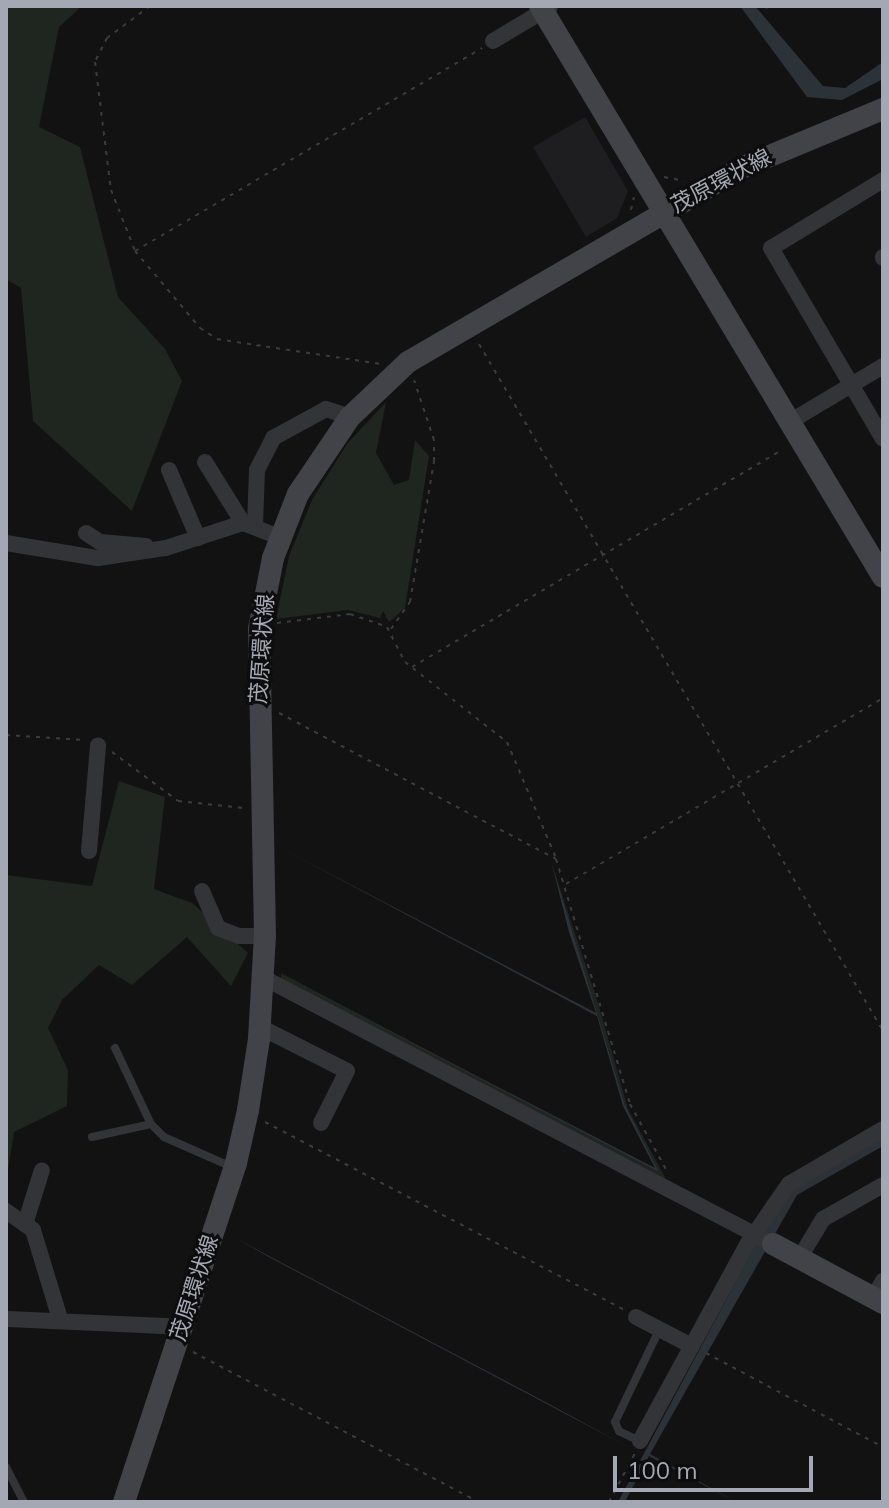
<!DOCTYPE html>
<meta charset="utf-8">
<style>
body{margin:0}
#map{position:relative;width:889px;height:1508px;overflow:hidden;background:#121213;font-family:Mulish,"Noto Sans JP",sans-serif}
div>[style]{position:absolute}
.built>*{inset:0;background:#1e1e20}
.green>*{inset:0;background:#1e261f}
.water>*{inset:0;background:#2b3238}
.path>*{height:2px;margin-top:-1px;transform-origin:0;background:repeating-linear-gradient(90deg,#393b3f 0 4px,transparent 0 10px)}
.lane>*{height:8px;margin:-4px;padding:0 4px;transform-origin:4px;border-radius:4px;background:#333438}
.street>*{height:16px;margin:-8px;padding:0 8px;transform-origin:8px;border-radius:8px;background:#333438}
.secondary>*{height:22px;margin:-11px;padding:0 11px;transform-origin:11px;border-radius:11px;background:#414348}
span{translate:-50% -50%;white-space:nowrap;text-align:center;line-height:1.15;-webkit-text-stroke:6px #0d0d0e;paint-order:stroke}
.street-label{font-size:22px;color:#a3a8b4}
.frame{position:absolute;inset:0;border:8px solid #a3a8b4;pointer-events:none}
.scale{position:absolute;left:613px;top:1456px;width:200px;height:36px;box-sizing:border-box;border:4px solid #a3a8b4;border-top:0;padding-left:10px;font-size:24px;line-height:28px;white-space:nowrap;color:#a3a8b4;-webkit-text-stroke:6px #0d0d0e;paint-order:stroke}
</style>
<div id="map">
<div class="built">
<i style="clip-path:polygon(585px 117px,628px 191px,617px 218px,586px 237px,533px 147px)"></i>
</div>
<div class="green">
<i style="clip-path:polygon(6px 6px,82px 6px,59px 27px,39px 127px,80px 147px,118px 297px,165px 349px,182px 381px,132px 511px,33px 421px,21px 288px,6px 279px)"></i>
<i style="clip-path:polygon(386px 402px,376px 453px,394px 485px,409px 480px,415px 440px,429px 456px,405px 608px,389px 622px,383px 611px,380px 618px,348px 610px,276px 619px,289px 556px,312px 500px,347px 444px)"></i>
<i style="clip-path:polygon(119px 781px,165px 797px,154px 889px,192px 903px,248px 953px,231px 986px,187px 937px,132px 985px,99px 965px,62px 1000px,48px 1028px,68px 1070px,67px 1106px,14px 1132px,6px 1183px,6px 875px,92px 886px)"></i>
<i style="clip-path:polygon(551px 861px,598px 1003px,628px 1109px,667px 1181px,281px 979px,281px 973px,659px 1172px,625px 1105px)"></i>
</div>
<div class="water">
<i style="clip-path:polygon(740px 6px,755px 6px,823px 86px,845px 88px,883px 62px,883px 79px,842px 100px,807px 97px)"></i>
<i style="clip-path:polygon(279px 847px,596px 1013px,569px 932px,551px 861px,625px 1105px,659px 1172px,287px 978px,655px 1168px,623px 1106px,597px 1016px)"></i>
<i style="clip-path:polygon(883px 1137px,883px 1146px,797px 1195px,650px 1454px,736px 1502px,649px 1456px,625px 1502px,618px 1502px,756px 1244px,790px 1191px)"></i>
<i style="clip-path:polygon(235px 1238px,551px 1405px,630px 1448px,267px 1256px)"></i>
</div>
<div class="path">
<i style="left:150px;top:6px;width:54px;rotate:143.3deg"></i>
<i style="left:107px;top:38px;width:27px;rotate:117deg"></i>
<i style="left:95px;top:62px;width:129px;rotate:82.9deg"></i>
<i style="left:111px;top:190px;width:66px;rotate:68.5deg"></i>
<i style="left:135px;top:251px;width:101px;rotate:49.8deg"></i>
<i style="left:200px;top:328px;width:20px;rotate:33deg"></i>
<i style="left:217px;top:339px;width:166px;rotate:8.7deg"></i>
<i style="left:766px;top:8px;width:4px;rotate:-27deg"></i>
<i style="left:664px;top:177px;width:20px;rotate:11deg"></i>
<i style="left:631px;top:210px;width:13px;rotate:-77deg"></i>
<i style="left:135px;top:251px;width:402px;rotate:-30.3deg"></i>
<i style="left:479px;top:344px;width:797px;rotate:59.54deg"></i>
<i style="left:277px;top:623px;width:74px;rotate:-7deg"></i>
<i style="left:350px;top:614px;width:39px;rotate:19deg"></i>
<i style="left:387px;top:627px;width:39px;rotate:63deg"></i>
<i style="left:405px;top:662px;width:130px;rotate:38.1deg"></i>
<i style="left:507px;top:742px;width:126px;rotate:67.1deg"></i>
<i style="left:391px;top:629px;width:33px;rotate:-55deg"></i>
<i style="left:410px;top:602px;width:143px;rotate:-80.3deg"></i>
<i style="left:434px;top:461px;width:21px;rotate:-90deg"></i>
<i style="left:434px;top:440px;width:63px;rotate:-108.4deg"></i>
<i style="left:412px;top:667px;width:430px;rotate:-30.4deg"></i>
<i style="left:279px;top:713px;width:313px;rotate:27.8deg"></i>
<i style="left:556px;top:859px;width:256px;rotate:73.2deg"></i>
<i style="left:630px;top:1104px;width:77px;rotate:61.1deg"></i>
<i style="left:6px;top:735px;width:78px;rotate:3.7deg"></i>
<i style="left:112px;top:752px;width:82px;rotate:36.6deg"></i>
<i style="left:178px;top:801px;width:66px;rotate:6.1deg"></i>
<i style="left:566px;top:884px;width:368px;rotate:-30.4deg"></i>
<i style="left:265px;top:1122px;width:405px;rotate:27.6deg"></i>
<i style="left:193px;top:1352px;width:323px;rotate:27.7deg"></i>
<i style="left:706px;top:1353px;width:200px;rotate:28deg"></i>
<i style="left:609px;top:1502px;width:55px;rotate:-62deg"></i>
</div>
<div class="lane">
<i style="left:115px;top:1048px;width:84px;rotate:64.7deg"></i>
<i style="left:151px;top:1124px;width:18px;rotate:45deg"></i>
<i style="left:164px;top:1137px;width:77px;rotate:23.9deg"></i>
<i style="left:92px;top:1137px;width:60px;rotate:-12.4deg"></i>
<i style="left:640px;top:1441px;width:23px;rotate:-155deg"></i>
<i style="left:619px;top:1431px;width:10px;rotate:-114deg"></i>
<i style="left:615px;top:1422px;width:102px;rotate:-64.4deg"></i>
<i style="left:6px;top:1467px;width:39px;rotate:63deg"></i>
</div>
<div class="street">
<i style="left:493px;top:41px;width:66px;rotate:-30.8deg"></i>
<i style="left:883px;top:180px;width:131px;rotate:148.7deg"></i>
<i style="left:771px;top:248px;width:221px;rotate:59.6deg"></i>
<i style="left:883px;top:257px;width:1px;rotate:90deg"></i>
<i style="left:791px;top:421px;width:107px;rotate:-30.9deg"></i>
<i style="left:205px;top:462px;width:72px;rotate:58.1deg"></i>
<i style="left:169px;top:470px;width:74px;rotate:66.9deg"></i>
<i style="left:255px;top:525px;width:55px;rotate:-87.9deg"></i>
<i style="left:257px;top:470px;width:36px;rotate:-63deg"></i>
<i style="left:273px;top:438px;width:60px;rotate:-28.7deg"></i>
<i style="left:326px;top:409px;width:25px;rotate:18deg"></i>
<i style="left:86px;top:533px;width:17px;rotate:33deg"></i>
<i style="left:100px;top:542px;width:46px;rotate:5deg"></i>
<i style="left:6px;top:543px;width:93px;rotate:9.3deg"></i>
<i style="left:98px;top:558px;width:69px;rotate:-8.4deg"></i>
<i style="left:166px;top:548px;width:81px;rotate:-18deg"></i>
<i style="left:243px;top:523px;width:39px;rotate:21deg"></i>
<i style="left:89px;top:851px;width:106px;rotate:-85.1deg"></i>
<i style="left:202px;top:891px;width:40px;rotate:66.6deg"></i>
<i style="left:218px;top:928px;width:22px;rotate:21deg"></i>
<i style="left:239px;top:936px;width:26px"></i>
<i style="left:264px;top:978px;width:574px;rotate:27.59deg"></i>
<i style="left:260px;top:1027px;width:97px;rotate:26.8deg"></i>
<i style="left:347px;top:1071px;width:58px;rotate:116.6deg"></i>
<i style="left:6px;top:1211px;width:33px;rotate:35deg"></i>
<i style="left:33px;top:1230px;width:93px;rotate:73.1deg"></i>
<i style="left:26px;top:1221px;width:53px;rotate:-72.6deg"></i>
<i style="left:799px;top:1259px;width:47px;rotate:-59deg"></i>
<i style="left:823px;top:1219px;width:69px;rotate:-29.5deg"></i>
<i style="left:873px;top:1298px;width:20px;rotate:-60deg"></i>
<i style="left:636px;top:1317px;width:61px;rotate:27.4deg"></i>
<i style="left:8px;top:1319px;width:173px;rotate:2.6deg"></i>
<i style="left:640px;top:1441px;width:226px;rotate:-61.4deg"></i>
<i style="left:748px;top:1243px;width:72px;rotate:-55.2deg"></i>
<i style="left:789px;top:1184px;width:109px;rotate:-30.3deg"></i>
</div>
<div class="secondary">
<i style="left:540px;top:6px;width:666px;rotate:59.01deg"></i>
<i style="left:773px;top:1244px;width:125px;rotate:28.2deg"></i>
<i style="left:124px;top:1502px;width:357px;rotate:-71.7deg"></i>
<i style="left:236px;top:1163px;width:54px;rotate:-77.2deg"></i>
<i style="left:248px;top:1110px;width:72px;rotate:-81.2deg"></i>
<i style="left:259px;top:1039px;width:103px;rotate:-86.7deg"></i>
<i style="left:265px;top:936px;width:307px;rotate:-91.1deg"></i>
<i style="left:259px;top:629px;width:72px;rotate:-78.8deg"></i>
<i style="left:273px;top:558px;width:69px;rotate:-68.7deg"></i>
<i style="left:298px;top:494px;width:93px;rotate:-56deg"></i>
<i style="left:350px;top:417px;width:80px;rotate:-43.5deg"></i>
<i style="left:408px;top:362px;width:385px;rotate:-30.2deg"></i>
<i style="left:741px;top:168px;width:154px;rotate:-22.6deg"></i>
</div>
<div class="street-label">
<span style="left:721px;top:181px;rotate:-28deg">茂原環状線</span>
<span style="left:262px;top:649px;rotate:-86deg">茂原環状線</span>
<span style="left:194px;top:1288px;rotate:-72deg">茂原環状線</span>
</div>
<div class="frame"></div>
<div class="scale">100 m</div>
</div>
